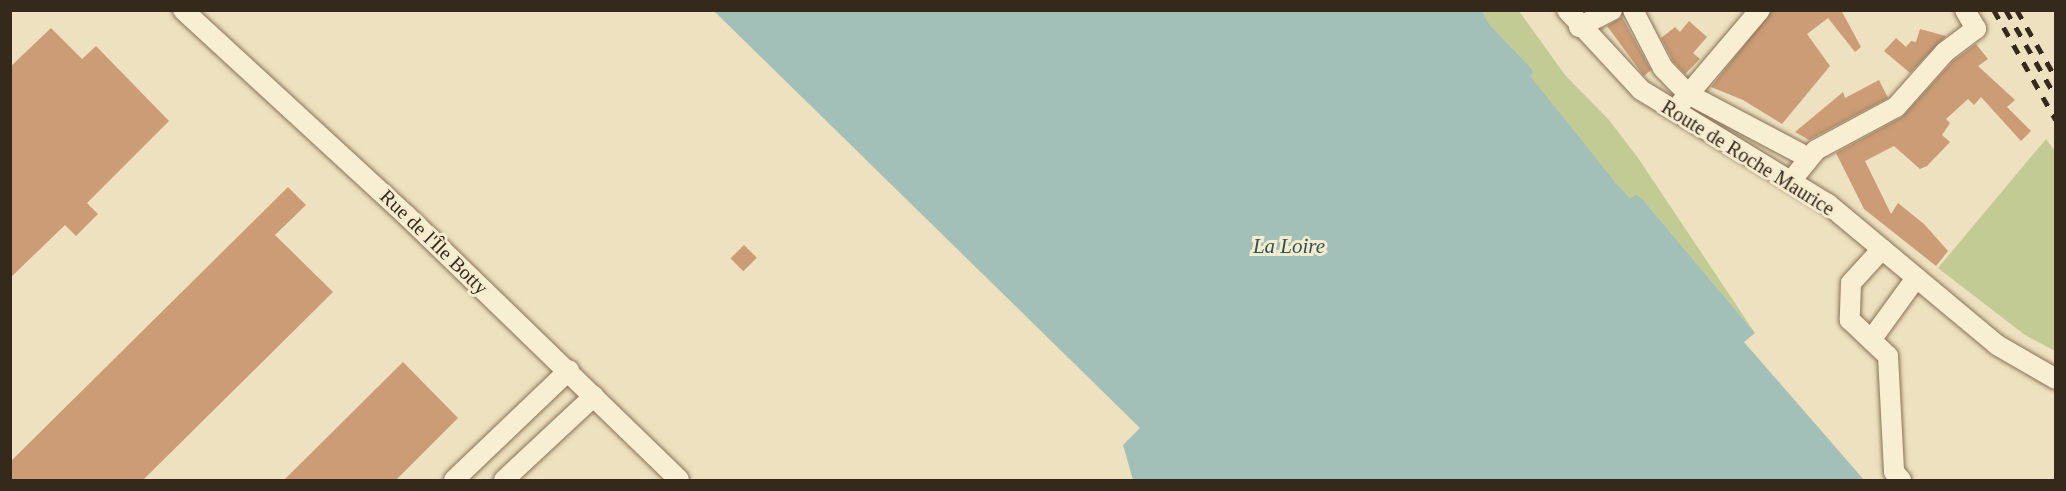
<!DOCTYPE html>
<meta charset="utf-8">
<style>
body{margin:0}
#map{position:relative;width:2066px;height:491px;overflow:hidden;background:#ede1bf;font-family:"Times New Roman",serif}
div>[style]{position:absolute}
.green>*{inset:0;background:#c2cb93}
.water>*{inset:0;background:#a2bfb8}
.building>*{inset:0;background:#cb9c75;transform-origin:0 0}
.roads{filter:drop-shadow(0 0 2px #867258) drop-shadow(0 0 2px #867258)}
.minor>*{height:20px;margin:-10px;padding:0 10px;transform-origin:10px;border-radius:10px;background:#f8eed2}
.rail>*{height:4.5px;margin-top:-2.25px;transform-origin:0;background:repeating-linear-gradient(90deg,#35291c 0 10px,transparent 0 20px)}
span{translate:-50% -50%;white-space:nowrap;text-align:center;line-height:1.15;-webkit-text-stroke:6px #f5ebce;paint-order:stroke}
.street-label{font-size:20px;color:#35291c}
.water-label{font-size:21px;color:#2b5554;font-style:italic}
.frame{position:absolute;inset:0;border:12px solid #35291c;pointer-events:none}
</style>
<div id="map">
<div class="green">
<i style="clip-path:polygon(1482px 11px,1519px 11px,1565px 75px,1609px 120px,1638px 158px,1755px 333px,1644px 201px,1630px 198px,1616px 183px,1529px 76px,1534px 71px,1490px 25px)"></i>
<i style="clip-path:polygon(2046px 139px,2056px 153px,2055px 351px,2025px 335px,1938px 268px)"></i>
</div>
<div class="water">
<i style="clip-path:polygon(714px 11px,1482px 11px,1490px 25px,1534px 71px,1530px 76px,1616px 183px,1630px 198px,1637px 195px,1644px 201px,1755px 333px,1744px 342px,1864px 480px,1133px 480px,1123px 445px,1140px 428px)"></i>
</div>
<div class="building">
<i style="clip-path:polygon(1772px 10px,1841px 10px,1861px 47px,1855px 52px,1828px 18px,1807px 34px,1830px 66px,1782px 124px,1743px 100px,1711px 87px)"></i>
<i style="clip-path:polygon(1622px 17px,1651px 70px,1644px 76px,1607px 26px)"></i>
<i style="clip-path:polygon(1689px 21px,1707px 37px,1693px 53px,1700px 59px,1685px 74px,1673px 61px,1661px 38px,1675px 27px,1680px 32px)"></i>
<i style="clip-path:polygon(51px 28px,82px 59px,96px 46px,169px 121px,87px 203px,98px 214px,76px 236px,65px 225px,10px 278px,10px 67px)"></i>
<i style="clip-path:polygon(1920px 29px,1946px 36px,1910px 73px,1884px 51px,1896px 38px,1906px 47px,1911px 41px,1916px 42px)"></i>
<i style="clip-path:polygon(1976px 44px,1988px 59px,1978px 66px,2015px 100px,2007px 107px,2031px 131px,2021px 141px,1981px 97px,1974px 105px,1968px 99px,1946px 119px,1950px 123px,1942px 135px,1950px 142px,1927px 166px,1920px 169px,1894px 146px,1865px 161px,1891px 214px,1898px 203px,1924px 224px,1948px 251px,1936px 266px,1864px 209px,1836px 153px,1902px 117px,1953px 61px)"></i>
<i style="clip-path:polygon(1879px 80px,1888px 98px,1809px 140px,1795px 132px,1843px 92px,1845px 98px)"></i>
<i style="clip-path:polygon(288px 187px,306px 205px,275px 235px,333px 292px,143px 480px,10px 480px,10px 462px)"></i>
<i style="left:744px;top:245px;width:18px;height:19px;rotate:45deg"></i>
<i style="clip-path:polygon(403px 362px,458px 418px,396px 480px,284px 480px)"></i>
</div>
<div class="roads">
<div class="minor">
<i style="left:183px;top:10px;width:303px;rotate:42.6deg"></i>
<i style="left:406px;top:215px;width:380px;rotate:44.1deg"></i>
<i style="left:1567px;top:10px;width:109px;rotate:47.2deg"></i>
<i style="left:1641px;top:90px;width:219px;rotate:31.4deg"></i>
<i style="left:1828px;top:204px;width:220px;rotate:39.8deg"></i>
<i style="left:1997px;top:345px;width:68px;rotate:30deg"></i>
<i style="left:1633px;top:10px;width:65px;rotate:62.7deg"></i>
<i style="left:1663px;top:68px;width:36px;rotate:46deg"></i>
<i style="left:1688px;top:94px;width:137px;rotate:27.9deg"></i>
<i style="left:1579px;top:27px;width:37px;rotate:-27deg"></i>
<i style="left:1681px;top:103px;width:122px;rotate:-49.7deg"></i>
<i style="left:1791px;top:181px;width:40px;rotate:-51deg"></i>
<i style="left:1816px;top:150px;width:91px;rotate:-28.3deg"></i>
<i style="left:1896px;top:107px;width:74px;rotate:-48.3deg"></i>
<i style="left:1945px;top:52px;width:39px;rotate:-37deg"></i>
<i style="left:1976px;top:29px;width:22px;rotate:-120deg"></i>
<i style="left:1882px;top:249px;width:46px;rotate:132.4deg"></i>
<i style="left:1851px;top:283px;width:37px;rotate:92deg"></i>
<i style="left:1850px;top:320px;width:52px;rotate:43.5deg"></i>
<i style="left:1888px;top:356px;width:116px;rotate:87deg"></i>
<i style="left:1894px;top:472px;width:11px;rotate:49deg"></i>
<i style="left:1871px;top:340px;width:77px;rotate:-54deg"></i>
<i style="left:454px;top:480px;width:159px;rotate:-43.7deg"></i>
<i style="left:504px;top:480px;width:123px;rotate:-43deg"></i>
</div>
</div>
<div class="rail">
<i style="left:1994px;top:10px;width:126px;rotate:60.6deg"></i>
<i style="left:2006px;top:10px;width:100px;rotate:60.1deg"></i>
<i style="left:2017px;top:10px;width:78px;rotate:60.2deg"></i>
</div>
<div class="street-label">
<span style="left:1748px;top:158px;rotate:32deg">Route de Roche Maurice</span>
<span style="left:434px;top:242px;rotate:44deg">Rue de l'Île Botty</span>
</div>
<div class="water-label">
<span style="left:1289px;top:246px">La Loire</span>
</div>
<div class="frame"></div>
</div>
